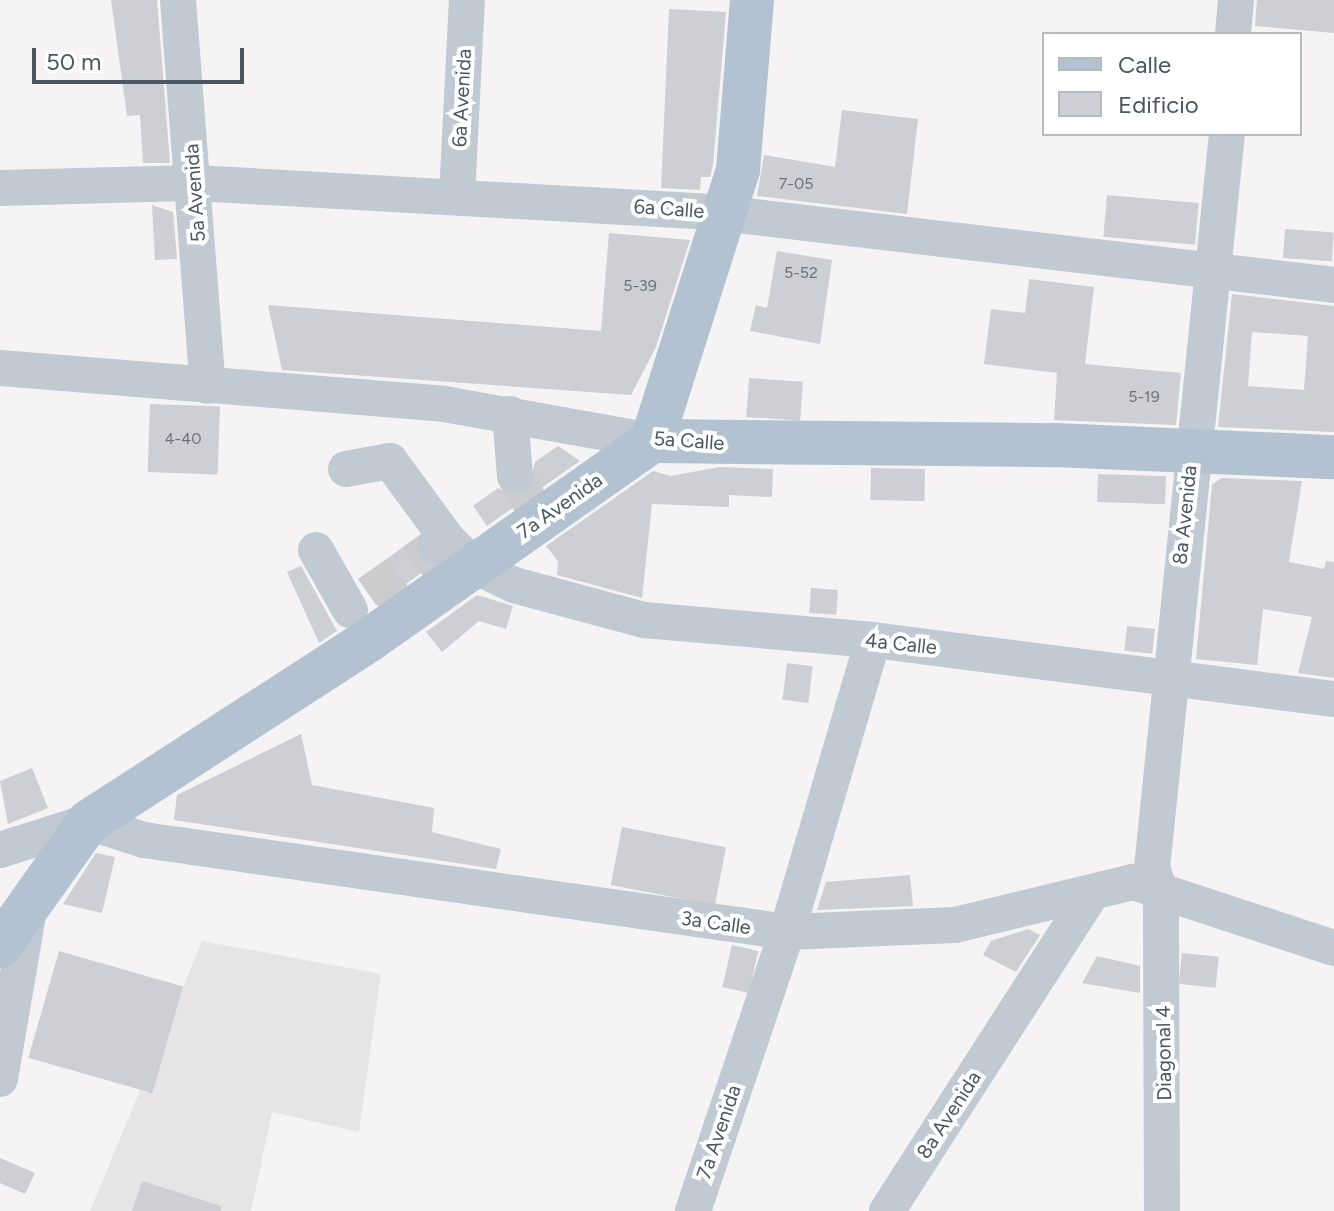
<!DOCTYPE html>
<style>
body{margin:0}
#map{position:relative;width:1334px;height:1211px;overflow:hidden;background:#f5f3f3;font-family:Figtree,sans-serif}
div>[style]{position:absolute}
.education>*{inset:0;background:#e6e4e5}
.building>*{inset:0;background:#cdcfd5;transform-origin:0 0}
.minor-tunnel>*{height:36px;margin-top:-18px;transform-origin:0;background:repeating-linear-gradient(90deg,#caccce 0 36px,transparent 0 54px)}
.minor>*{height:36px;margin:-18px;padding:0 18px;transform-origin:18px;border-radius:18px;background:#c1cad2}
.major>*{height:44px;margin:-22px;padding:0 22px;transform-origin:22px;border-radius:22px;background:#b3c2d1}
span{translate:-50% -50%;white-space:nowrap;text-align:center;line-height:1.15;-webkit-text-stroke:8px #fff;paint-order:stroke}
.number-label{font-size:16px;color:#6b747e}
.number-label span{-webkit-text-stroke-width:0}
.street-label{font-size:20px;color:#4a5661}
.legend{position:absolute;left:1042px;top:32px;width:260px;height:104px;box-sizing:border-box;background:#fff;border:2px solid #b7bbc0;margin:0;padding:10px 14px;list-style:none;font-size:24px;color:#4a5661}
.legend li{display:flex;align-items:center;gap:16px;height:40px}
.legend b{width:40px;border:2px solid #b7bbc0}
.scale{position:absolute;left:32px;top:48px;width:212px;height:36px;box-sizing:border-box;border:4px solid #4a5661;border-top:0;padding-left:10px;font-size:24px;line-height:28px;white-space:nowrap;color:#4a5661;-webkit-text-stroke:6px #fff;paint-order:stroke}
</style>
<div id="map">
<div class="education">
<i style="clip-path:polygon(202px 941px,381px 974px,359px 1132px,272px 1112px,251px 1211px,90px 1211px)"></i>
</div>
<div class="building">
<i style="clip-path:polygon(111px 0,157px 0,170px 163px,143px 163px,140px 115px,127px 116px)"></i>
<i style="clip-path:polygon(1257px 0,1334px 0,1334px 33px,1255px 26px)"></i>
<i style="clip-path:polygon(669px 9px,726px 12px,713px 165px,710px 177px,701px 177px,700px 190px,661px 188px)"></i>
<i style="clip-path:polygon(842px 110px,918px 119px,907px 214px,757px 196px,764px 155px,835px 167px)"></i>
<i style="left:1107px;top:195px;width:92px;height:42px;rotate:5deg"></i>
<i style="clip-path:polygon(152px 205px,173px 212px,177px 259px,155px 260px)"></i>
<i style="left:1285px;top:229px;width:49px;height:29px;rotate:4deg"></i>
<i style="clip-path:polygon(609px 233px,690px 240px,656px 347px,631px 395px,282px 370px,268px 305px,601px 331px)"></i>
<i style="clip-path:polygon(777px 251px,832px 260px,820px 344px,750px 331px,756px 305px,767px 308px)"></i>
<i style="clip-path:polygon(1029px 279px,1094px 287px,1085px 364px,1181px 373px,1176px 425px,1054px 420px,1057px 373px,984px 364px,991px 309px,1025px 313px)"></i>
<i style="clip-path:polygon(evenodd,1232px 294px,1334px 306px,1334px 432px,1218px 427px,1232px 294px,1252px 332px,1308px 336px,1304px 390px,1248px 386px,1252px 332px)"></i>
<i style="left:749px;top:378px;width:54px;height:39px;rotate:4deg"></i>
<i style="left:150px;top:404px;width:70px;height:68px;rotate:2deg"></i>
<i style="clip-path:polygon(558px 446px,580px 461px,487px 526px,473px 506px,498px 488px,516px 497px,528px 493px,535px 462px)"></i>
<i style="clip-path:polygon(719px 467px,773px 469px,772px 497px,729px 495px,729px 507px,652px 504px,642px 598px,557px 575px,558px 561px,546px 546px,653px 471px,671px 476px)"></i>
<i style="left:871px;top:468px;width:54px;height:32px;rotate:1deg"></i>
<i style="left:1098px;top:474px;width:68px;height:28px;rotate:2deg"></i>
<i style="clip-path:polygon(1221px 478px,1302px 481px,1289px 562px,1324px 569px,1326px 561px,1334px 562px,1334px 678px,1298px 673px,1312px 617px,1263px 609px,1257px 665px,1196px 659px,1212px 485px)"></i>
<i style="clip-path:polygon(416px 538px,416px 555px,431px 566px,376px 605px,358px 579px)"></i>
<i style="clip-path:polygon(301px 566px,337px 631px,319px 643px,287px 572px)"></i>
<i style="left:811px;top:588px;width:27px;height:25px;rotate:4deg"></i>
<i style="clip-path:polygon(477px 595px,513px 606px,506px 629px,479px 621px,442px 652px,426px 632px)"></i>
<i style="left:1127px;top:626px;width:28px;height:25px;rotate:6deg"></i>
<i style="left:787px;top:663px;width:26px;height:37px;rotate:7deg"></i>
<i style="clip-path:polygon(301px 734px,312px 785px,434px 808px,432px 832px,501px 849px,496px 869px,174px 820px,177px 795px)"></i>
<i style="clip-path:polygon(32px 768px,48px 808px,8px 824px,0 781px)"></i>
<i style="left:622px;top:827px;width:106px;height:59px;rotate:11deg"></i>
<i style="clip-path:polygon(96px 853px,115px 857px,102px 913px,63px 904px)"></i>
<i style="clip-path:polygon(910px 875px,913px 906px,817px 910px,826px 882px)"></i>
<i style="clip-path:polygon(1028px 929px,1040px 935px,1016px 972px,983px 955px,991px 941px)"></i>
<i style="left:732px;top:945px;width:27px;height:43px;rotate:13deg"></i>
<i style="left:59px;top:951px;width:129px;height:111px;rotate:16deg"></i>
<i style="left:1182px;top:953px;width:37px;height:31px;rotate:6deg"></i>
<i style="clip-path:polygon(1097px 956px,1140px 966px,1140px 993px,1082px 983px)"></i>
<i style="clip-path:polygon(0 1158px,35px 1173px,25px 1194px,0 1183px)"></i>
<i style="clip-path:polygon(142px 1181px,221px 1206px,221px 1211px,132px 1211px)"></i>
</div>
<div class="minor-tunnel">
<i style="left:515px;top:476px;width:36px;rotate:60deg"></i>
<i style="left:369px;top:594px;width:82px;rotate:-36deg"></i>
</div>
<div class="minor">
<i style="left:178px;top:0;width:387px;rotate:85.6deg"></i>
<i style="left:1233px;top:34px;width:34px;rotate:-85deg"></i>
<i style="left:0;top:188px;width:196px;rotate:-1.5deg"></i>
<i style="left:196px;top:183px;width:517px;rotate:3.22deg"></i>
<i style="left:712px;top:212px;width:626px;rotate:6.69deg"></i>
<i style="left:457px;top:196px;width:196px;rotate:-87.1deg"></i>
<i style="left:0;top:368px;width:445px;rotate:4.6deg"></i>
<i style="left:444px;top:404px;width:211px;rotate:10.1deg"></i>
<i style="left:510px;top:414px;width:62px;rotate:85.4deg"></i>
<i style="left:346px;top:469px;width:45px;rotate:-10.3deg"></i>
<i style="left:390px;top:461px;width:98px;rotate:53.7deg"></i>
<i style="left:435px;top:546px;width:14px;rotate:-25deg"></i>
<i style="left:448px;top:540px;width:37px;rotate:44deg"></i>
<i style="left:475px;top:566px;width:43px;rotate:26deg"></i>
<i style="left:514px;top:585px;width:135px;rotate:15.1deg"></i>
<i style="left:644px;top:620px;width:230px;rotate:5deg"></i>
<i style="left:873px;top:640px;width:465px;rotate:7.3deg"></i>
<i style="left:316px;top:550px;width:69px;rotate:60.5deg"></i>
<i style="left:0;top:850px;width:92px;rotate:-17.7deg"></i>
<i style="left:88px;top:822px;width:59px;rotate:17.8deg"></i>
<i style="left:144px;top:840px;width:650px;rotate:8.14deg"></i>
<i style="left:787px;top:932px;width:168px;rotate:-2.4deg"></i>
<i style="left:955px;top:925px;width:183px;rotate:-13.6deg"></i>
<i style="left:1133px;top:882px;width:212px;rotate:18.2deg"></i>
<i style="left:0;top:1079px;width:179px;rotate:-80.3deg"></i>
<i style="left:693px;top:1211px;width:294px;rotate:-71.4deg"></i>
<i style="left:787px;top:932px;width:304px;rotate:-73.6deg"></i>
<i style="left:887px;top:1211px;width:373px;rotate:-57.2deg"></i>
<i style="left:1162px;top:1211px;width:316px;rotate:-90.2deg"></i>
<i style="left:1161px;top:895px;width:28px;rotate:-108deg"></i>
<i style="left:1152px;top:868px;width:738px;rotate:-84.17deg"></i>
</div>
<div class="major">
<i style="left:652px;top:441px;width:403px;rotate:0.6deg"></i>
<i style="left:1055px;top:445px;width:279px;rotate:2.5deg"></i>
<i style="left:0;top:946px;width:152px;rotate:-54.6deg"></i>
<i style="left:88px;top:822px;width:335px;rotate:-32.9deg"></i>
<i style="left:369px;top:640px;width:346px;rotate:-35.1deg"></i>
<i style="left:652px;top:441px;width:284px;rotate:-72.4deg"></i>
<i style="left:738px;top:170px;width:171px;rotate:-85.3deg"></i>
</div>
<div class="number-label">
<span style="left:796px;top:184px">7-05</span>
<span style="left:801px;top:273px">5-52</span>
<span style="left:640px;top:286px">5-39</span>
<span style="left:1144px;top:397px">5-19</span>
<span style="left:183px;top:439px">4-40</span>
</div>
<div class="street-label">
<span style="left:462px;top:98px;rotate:-87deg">6a Avenida</span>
<span style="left:195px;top:193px;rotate:-94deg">5a Avenida</span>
<span style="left:669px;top:209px;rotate:4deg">6a Calle</span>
<span style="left:689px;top:441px;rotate:4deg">5a Calle</span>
<span style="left:560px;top:506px;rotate:-35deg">7a Avenida</span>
<span style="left:1185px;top:515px;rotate:-84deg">8a Avenida</span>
<span style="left:901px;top:644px;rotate:6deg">4a Calle</span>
<span style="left:716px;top:923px;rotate:8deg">3a Calle</span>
<span style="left:1164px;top:1053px;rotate:-91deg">Diagonal 4</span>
<span style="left:949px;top:1115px;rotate:-57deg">8a Avenida</span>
<span style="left:719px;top:1132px;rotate:-71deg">7a Avenida</span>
</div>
<ul class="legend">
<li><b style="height:10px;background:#b3c2d1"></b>Calle</li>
<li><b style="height:22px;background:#cdcfd5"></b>Edificio</li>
</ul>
<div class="scale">50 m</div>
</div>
